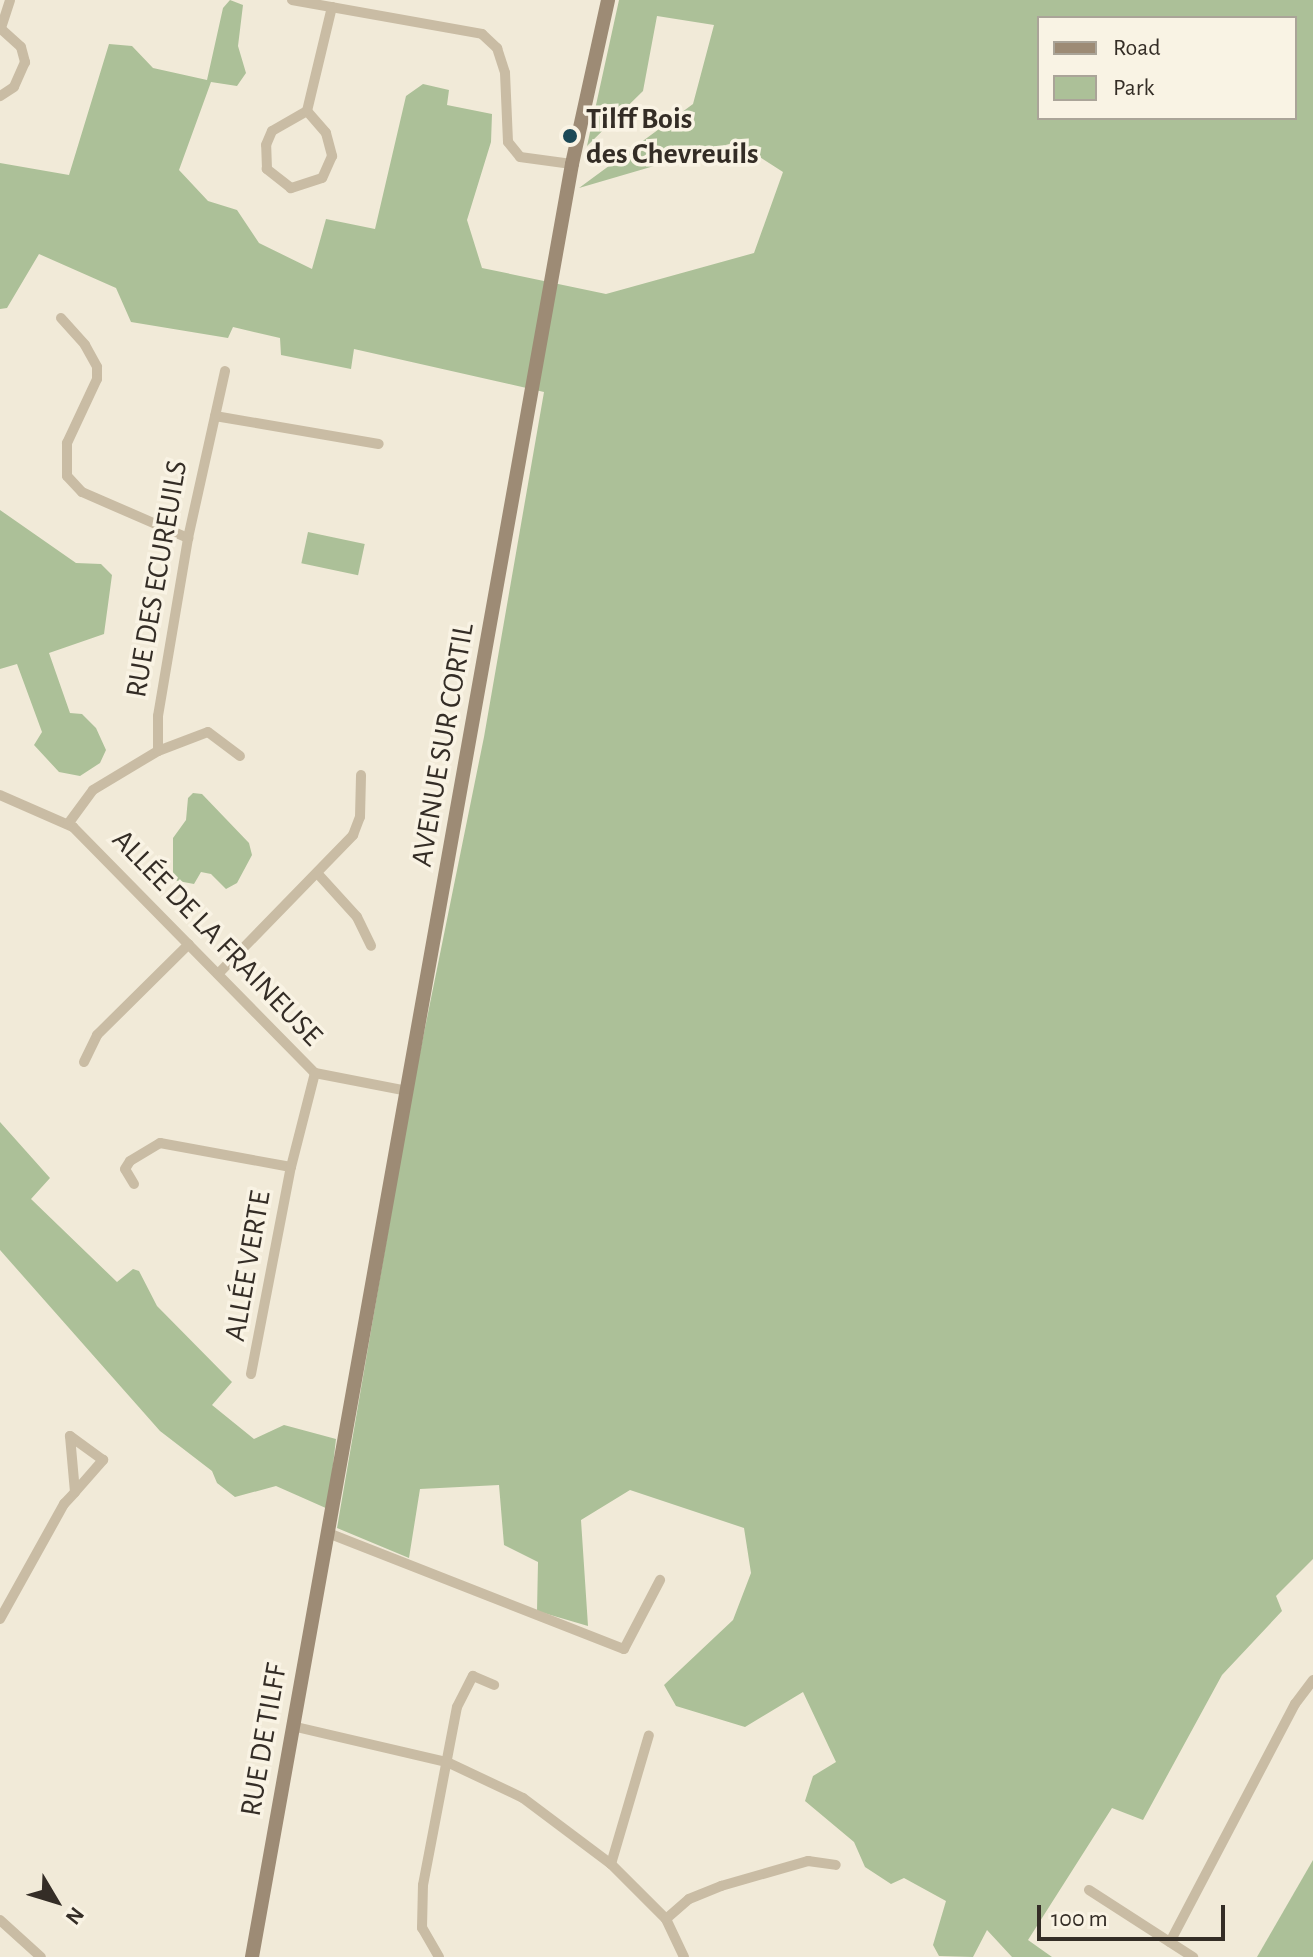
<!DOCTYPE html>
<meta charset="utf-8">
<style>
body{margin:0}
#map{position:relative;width:1313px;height:1957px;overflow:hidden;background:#f1ead8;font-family:"Alegreya Sans",sans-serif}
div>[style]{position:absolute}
.green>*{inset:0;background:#acc098;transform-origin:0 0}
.minor>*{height:10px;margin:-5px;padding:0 5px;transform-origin:5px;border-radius:5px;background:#c9bca4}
.secondary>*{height:14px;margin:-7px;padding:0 7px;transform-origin:7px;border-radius:7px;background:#9d8b75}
.dots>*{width:22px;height:22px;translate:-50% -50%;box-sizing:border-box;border:4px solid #f9f3e4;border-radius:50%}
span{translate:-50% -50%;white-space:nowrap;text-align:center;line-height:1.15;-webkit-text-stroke:7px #f9f3e4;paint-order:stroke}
.poi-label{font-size:30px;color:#342d26;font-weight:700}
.left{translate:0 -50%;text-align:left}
.street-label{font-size:30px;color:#342d26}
.legend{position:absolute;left:1037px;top:16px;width:260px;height:104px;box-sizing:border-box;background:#f9f3e4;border:2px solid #aaa498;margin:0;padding:10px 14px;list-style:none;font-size:24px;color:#342d26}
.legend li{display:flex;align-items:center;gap:16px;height:40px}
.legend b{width:40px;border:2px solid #aaa498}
.north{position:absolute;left:16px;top:1861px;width:80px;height:80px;-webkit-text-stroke:6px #f9f3e4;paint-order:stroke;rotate:128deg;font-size:22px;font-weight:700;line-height:32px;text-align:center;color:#342d26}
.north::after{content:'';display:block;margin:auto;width:28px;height:36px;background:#342d26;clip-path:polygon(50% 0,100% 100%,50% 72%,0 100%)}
.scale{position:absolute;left:1037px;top:1905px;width:188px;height:36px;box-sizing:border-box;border:4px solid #342d26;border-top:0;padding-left:10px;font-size:24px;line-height:28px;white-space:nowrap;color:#342d26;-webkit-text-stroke:6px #f9f3e4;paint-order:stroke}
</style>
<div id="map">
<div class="green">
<i style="clip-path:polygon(evenodd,230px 0,243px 5px,238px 46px,246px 73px,237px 86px,211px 82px,179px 170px,208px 201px,237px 210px,259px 243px,312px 269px,326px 219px,375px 229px,406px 96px,423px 84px,449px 90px,447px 105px,492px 114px,491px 142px,467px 220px,482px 268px,606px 294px,754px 253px,783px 172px,736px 142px,579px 188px,693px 104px,714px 25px,657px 16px,643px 91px,587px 146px,619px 0,1313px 0,1313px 1559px,1276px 1596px,1282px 1611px,1222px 1675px,1143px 1820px,1112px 1808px,1028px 1940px,1052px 1957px,1012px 1957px,987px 1930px,973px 1957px,939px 1956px,933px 1945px,946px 1901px,904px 1878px,891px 1884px,865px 1867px,854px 1842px,805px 1801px,813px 1776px,836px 1762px,803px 1692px,745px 1727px,676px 1706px,664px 1685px,733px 1620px,751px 1573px,744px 1528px,630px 1490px,581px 1520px,588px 1626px,537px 1611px,538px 1562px,504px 1545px,499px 1485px,420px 1489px,409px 1558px,337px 1528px,412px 1092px,484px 737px,544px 392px,354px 349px,351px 369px,281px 355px,280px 338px,233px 327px,228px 338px,131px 322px,116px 288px,39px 254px,7px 308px,0 309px,0 163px,69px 175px,109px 44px,132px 46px,153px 68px,207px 80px,223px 8px,230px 0,1039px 18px,1295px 18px,1295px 118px,1039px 118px,1039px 18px)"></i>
<i style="clip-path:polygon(0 510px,76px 563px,101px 564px,112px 575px,104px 634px,49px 653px,70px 713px,82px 714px,96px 728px,106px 750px,100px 763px,80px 776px,59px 772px,34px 745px,42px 732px,17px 664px,0 669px)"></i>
<i style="left:308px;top:532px;width:58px;height:32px;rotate:12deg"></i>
<i style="clip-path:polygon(193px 793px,202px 794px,249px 843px,252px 855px,237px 883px,226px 889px,211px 874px,201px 872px,194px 884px,173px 880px,173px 838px,186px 820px,188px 798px)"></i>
<i style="clip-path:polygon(0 1122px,50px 1178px,31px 1199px,117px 1282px,133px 1269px,139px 1271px,157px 1306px,232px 1382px,212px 1405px,254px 1439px,284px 1425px,336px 1439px,328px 1509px,276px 1486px,235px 1497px,217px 1483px,212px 1471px,160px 1431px,0 1250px)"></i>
<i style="clip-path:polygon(1313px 1860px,1313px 1957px,1257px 1957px)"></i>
</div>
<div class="minor">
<i style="left:292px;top:0;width:193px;rotate:10.1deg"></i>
<i style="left:482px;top:34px;width:21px;rotate:43deg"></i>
<i style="left:497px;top:48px;width:26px;rotate:72deg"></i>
<i style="left:505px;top:73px;width:69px;rotate:87.5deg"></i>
<i style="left:508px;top:142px;width:19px;rotate:51deg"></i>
<i style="left:520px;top:157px;width:52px;rotate:7.7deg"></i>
<i style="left:0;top:28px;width:28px;rotate:42deg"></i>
<i style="left:21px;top:47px;width:16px;rotate:75deg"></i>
<i style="left:25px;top:62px;width:27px;rotate:114deg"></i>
<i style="left:14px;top:87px;width:17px;rotate:147deg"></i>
<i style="left:1px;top:28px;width:29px;rotate:-72deg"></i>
<i style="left:307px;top:111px;width:29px;rotate:49deg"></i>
<i style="left:326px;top:133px;width:24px;rotate:75deg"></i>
<i style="left:332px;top:156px;width:24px;rotate:114deg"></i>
<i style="left:322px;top:178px;width:33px;rotate:162deg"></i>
<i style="left:291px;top:188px;width:31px;rotate:-142deg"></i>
<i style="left:267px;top:169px;width:24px;rotate:-92deg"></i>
<i style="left:266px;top:145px;width:15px;rotate:-67deg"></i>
<i style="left:272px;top:131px;width:40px;rotate:-29.7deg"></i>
<i style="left:307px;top:111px;width:107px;rotate:-76.5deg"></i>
<i style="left:61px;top:318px;width:36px;rotate:48deg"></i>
<i style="left:85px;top:345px;width:25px;rotate:61deg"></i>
<i style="left:97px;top:367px;width:12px;rotate:90deg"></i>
<i style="left:97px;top:379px;width:71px;rotate:115.1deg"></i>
<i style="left:67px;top:443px;width:33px;rotate:90deg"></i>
<i style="left:67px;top:476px;width:22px;rotate:47deg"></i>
<i style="left:82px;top:492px;width:116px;rotate:23.5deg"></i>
<i style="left:215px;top:416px;width:166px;rotate:9.7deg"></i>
<i style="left:158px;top:751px;width:53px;rotate:-20.8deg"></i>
<i style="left:208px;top:732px;width:40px;rotate:37deg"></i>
<i style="left:0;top:795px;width:80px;rotate:23.7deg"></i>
<i style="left:73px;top:827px;width:345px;rotate:45.5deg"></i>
<i style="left:315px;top:1073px;width:95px;rotate:11deg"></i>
<i style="left:68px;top:824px;width:42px;rotate:-53.7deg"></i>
<i style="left:93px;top:790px;width:76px;rotate:-31deg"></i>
<i style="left:158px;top:751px;width:35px;rotate:-90deg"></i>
<i style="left:158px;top:716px;width:181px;rotate:-80.4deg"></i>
<i style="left:188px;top:538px;width:171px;rotate:-77.5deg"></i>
<i style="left:318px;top:874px;width:58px;rotate:47.8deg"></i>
<i style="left:357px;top:917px;width:32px;rotate:64deg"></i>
<i style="left:218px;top:974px;width:194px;rotate:-45.8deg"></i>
<i style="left:353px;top:835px;width:19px;rotate:-69deg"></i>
<i style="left:360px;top:817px;width:42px;rotate:-88.6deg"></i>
<i style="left:84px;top:1062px;width:30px;rotate:-64deg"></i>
<i style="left:97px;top:1035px;width:129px;rotate:-44.7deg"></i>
<i style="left:134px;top:1184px;width:17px;rotate:-121deg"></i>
<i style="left:125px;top:1169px;width:9px;rotate:-58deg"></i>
<i style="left:130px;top:1161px;width:35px;rotate:-31deg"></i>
<i style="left:160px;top:1143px;width:133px;rotate:10.4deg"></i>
<i style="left:251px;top:1374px;width:211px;rotate:-79.1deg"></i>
<i style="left:291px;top:1167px;width:97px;rotate:-75.7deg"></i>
<i style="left:328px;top:1533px;width:318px;rotate:21.4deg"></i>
<i style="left:624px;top:1649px;width:78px;rotate:-62.4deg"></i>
<i style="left:0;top:1619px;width:132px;rotate:-60.9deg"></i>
<i style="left:64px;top:1504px;width:16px;rotate:-47deg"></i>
<i style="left:75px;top:1492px;width:43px;rotate:-48.8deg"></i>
<i style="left:103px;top:1460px;width:41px;rotate:-144deg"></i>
<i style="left:70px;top:1436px;width:56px;rotate:84.9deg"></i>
<i style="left:292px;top:1726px;width:159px;rotate:13.1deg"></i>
<i style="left:447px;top:1762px;width:84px;rotate:25.3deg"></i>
<i style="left:523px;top:1798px;width:110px;rotate:36.9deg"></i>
<i style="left:611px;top:1864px;width:78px;rotate:45deg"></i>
<i style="left:666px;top:1919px;width:42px;rotate:64.7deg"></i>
<i style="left:611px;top:1864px;width:134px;rotate:-73.6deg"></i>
<i style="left:1089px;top:1890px;width:124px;rotate:32.8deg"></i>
<i style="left:666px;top:1919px;width:30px;rotate:-41deg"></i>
<i style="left:689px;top:1899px;width:35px;rotate:-22deg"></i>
<i style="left:721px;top:1886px;width:91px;rotate:-16deg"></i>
<i style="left:808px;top:1861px;width:28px;rotate:8deg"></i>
<i style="left:0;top:1920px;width:55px;rotate:42.1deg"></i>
<i style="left:1170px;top:1942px;width:269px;rotate:-62.3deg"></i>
<i style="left:1295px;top:1704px;width:30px;rotate:-53deg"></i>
<i style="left:439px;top:1957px;width:34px;rotate:-120deg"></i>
<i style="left:422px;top:1928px;width:43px;rotate:-88.7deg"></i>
<i style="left:423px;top:1885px;width:181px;rotate:-79.2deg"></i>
<i style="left:457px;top:1707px;width:35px;rotate:-63deg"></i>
<i style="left:473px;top:1676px;width:23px;rotate:23deg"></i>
</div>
<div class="secondary">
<i style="left:252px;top:1957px;width:1821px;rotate:-79.88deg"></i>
<i style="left:572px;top:164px;width:168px;rotate:-77.6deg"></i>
</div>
<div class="dots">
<i style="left:570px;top:136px;background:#1b4856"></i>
</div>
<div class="poi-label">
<span class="left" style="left:586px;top:136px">Tilff Bois<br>des Chevreuils</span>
</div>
<div class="street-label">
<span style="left:157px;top:579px;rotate:-80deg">RUE DES ECUREUILS</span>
<span style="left:443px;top:745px;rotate:-80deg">AVENUE SUR CORTIL</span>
<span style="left:217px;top:938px;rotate:46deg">ALLÉE DE LA FRAINEUSE</span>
<span style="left:248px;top:1266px;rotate:-80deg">ALLÉE VERTE</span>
<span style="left:264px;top:1740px;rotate:-80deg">RUE DE TILFF</span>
</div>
<ul class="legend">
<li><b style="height:10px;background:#9d8b75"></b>Road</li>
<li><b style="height:22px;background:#acc098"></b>Park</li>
</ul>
<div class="north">N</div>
<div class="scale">100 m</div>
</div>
